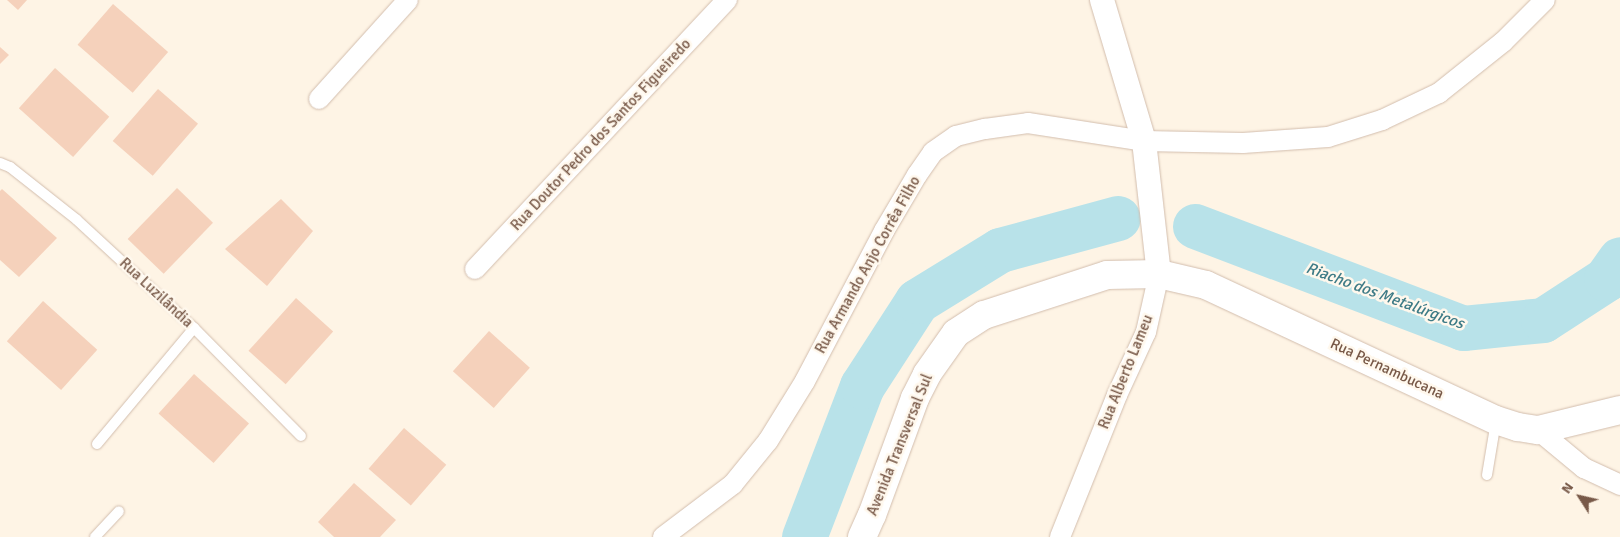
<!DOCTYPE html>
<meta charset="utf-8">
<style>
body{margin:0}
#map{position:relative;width:1620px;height:537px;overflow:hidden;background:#fef4e5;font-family:Signika,sans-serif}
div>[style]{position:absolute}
.river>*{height:45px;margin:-22.5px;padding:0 22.5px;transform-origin:22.5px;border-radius:22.5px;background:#b8e2e9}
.building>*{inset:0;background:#f5d1bb;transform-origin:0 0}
.roads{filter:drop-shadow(0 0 1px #d2bdad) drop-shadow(0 0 1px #d2bdad)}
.service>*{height:10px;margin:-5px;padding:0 5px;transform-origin:5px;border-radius:5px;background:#fff}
.minor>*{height:20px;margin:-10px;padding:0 10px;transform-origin:10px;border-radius:10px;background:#fff}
.tertiary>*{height:24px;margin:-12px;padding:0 12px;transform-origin:12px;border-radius:12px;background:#fff}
.secondary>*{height:28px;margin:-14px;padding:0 14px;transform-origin:14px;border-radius:14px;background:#fff}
span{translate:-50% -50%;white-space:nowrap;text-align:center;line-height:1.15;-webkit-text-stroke:5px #fff8ed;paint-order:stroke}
.street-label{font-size:15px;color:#785948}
.water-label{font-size:16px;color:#3e7b86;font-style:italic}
.north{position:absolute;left:1555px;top:472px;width:50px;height:50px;-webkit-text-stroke:4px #fff8ed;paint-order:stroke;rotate:305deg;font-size:14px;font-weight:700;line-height:20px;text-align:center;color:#785948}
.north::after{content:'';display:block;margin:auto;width:18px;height:22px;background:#785948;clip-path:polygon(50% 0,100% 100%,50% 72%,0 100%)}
</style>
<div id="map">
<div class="river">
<i style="left:1195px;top:226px;width:287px;rotate:20.8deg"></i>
<i style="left:1463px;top:328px;width:80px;rotate:-5.7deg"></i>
<i style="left:1543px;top:320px;width:75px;rotate:-33.1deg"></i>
<i style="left:1606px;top:279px;width:24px;rotate:-55deg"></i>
<i style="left:804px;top:537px;width:162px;rotate:-69deg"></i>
<i style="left:862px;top:386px;width:101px;rotate:-57.1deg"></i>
<i style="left:917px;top:301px;width:97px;rotate:-31.6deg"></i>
<i style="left:1000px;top:250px;width:122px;rotate:-15.2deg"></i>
</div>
<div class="building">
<i style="clip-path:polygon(7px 0,27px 0,18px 10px)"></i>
<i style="left:113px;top:4px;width:73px;height:54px;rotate:41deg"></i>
<i style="clip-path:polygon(0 47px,9px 55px,0 64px)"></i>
<i style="left:55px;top:68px;width:73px;height:54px;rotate:42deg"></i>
<i style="left:158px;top:89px;width:53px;height:69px;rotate:41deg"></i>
<i style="left:177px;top:188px;width:50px;height:71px;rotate:44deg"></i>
<i style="clip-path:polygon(2px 189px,57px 238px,19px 277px,0 260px,0 191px)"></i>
<i style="clip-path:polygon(281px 199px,313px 231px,267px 286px,225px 249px)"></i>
<i style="left:296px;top:298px;width:50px;height:71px;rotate:42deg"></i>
<i style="left:43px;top:301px;width:73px;height:54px;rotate:42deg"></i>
<i style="left:489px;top:331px;width:55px;height:54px;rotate:42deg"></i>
<i style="left:194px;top:374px;width:74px;height:53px;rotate:42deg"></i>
<i style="left:404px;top:428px;width:56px;height:54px;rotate:41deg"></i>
<i style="clip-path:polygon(354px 483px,396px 520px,380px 537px,334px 537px,318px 522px)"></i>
</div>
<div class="roads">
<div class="service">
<i style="left:0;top:163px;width:11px;rotate:22deg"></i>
<i style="left:10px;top:167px;width:85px;rotate:38.3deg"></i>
<i style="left:77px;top:220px;width:159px;rotate:42.7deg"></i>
<i style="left:194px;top:328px;width:152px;rotate:45.3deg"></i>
<i style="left:97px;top:444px;width:151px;rotate:-50.1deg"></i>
<i style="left:1487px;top:475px;width:55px;rotate:-80.5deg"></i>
<i style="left:95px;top:537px;width:35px;rotate:-47deg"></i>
</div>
<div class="minor">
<i style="left:319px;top:99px;width:133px;rotate:-48deg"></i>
<i style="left:475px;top:269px;width:369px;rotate:-46.9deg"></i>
<i style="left:1538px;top:430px;width:60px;rotate:39.6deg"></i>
<i style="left:1584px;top:468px;width:40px;rotate:25deg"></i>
<i style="left:663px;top:537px;width:88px;rotate:-37.1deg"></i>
<i style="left:733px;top:484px;width:55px;rotate:-50.9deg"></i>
<i style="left:768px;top:441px;width:70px;rotate:-58.3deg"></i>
<i style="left:805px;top:381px;width:170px;rotate:-62.2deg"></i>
<i style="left:884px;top:231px;width:65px;rotate:-59.5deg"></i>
<i style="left:917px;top:175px;width:28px;rotate:-55deg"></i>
<i style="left:933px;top:152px;width:28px;rotate:-35deg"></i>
<i style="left:956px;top:136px;width:30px;rotate:-14deg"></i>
<i style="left:985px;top:129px;width:43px;rotate:-7.9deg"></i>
<i style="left:1028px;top:123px;width:117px;rotate:8.8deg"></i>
<i style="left:1144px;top:141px;width:99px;rotate:1.2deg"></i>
<i style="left:1243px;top:143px;width:85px;rotate:-4deg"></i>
<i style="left:1328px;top:137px;width:57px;rotate:-17.5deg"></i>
<i style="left:1382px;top:120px;width:63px;rotate:-25.3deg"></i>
<i style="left:1439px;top:93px;width:82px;rotate:-38.6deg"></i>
<i style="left:1503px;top:42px;width:59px;rotate:-45deg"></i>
<i style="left:1060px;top:537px;width:153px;rotate:-68.1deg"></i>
<i style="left:1117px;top:395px;width:69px;rotate:-65.3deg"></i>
<i style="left:1146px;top:332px;width:59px;rotate:-77.4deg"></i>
</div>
<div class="tertiary">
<i style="left:1102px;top:0;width:147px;rotate:73.4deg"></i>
<i style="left:1144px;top:141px;width:134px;rotate:83.6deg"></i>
</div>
<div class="secondary">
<i style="left:862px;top:537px;width:24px;rotate:-66deg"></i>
<i style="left:872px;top:515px;width:125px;rotate:-69.8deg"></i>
<i style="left:915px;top:398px;width:27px;rotate:-63deg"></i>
<i style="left:927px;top:374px;width:50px;rotate:-54.7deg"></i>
<i style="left:956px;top:333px;width:33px;rotate:-33deg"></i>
<i style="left:984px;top:315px;width:129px;rotate:-18deg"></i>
<i style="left:1107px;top:275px;width:52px;rotate:-1.1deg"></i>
<i style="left:1159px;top:274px;width:48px;rotate:13.2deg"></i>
<i style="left:1206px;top:285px;width:320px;rotate:25deg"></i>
<i style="left:1496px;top:420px;width:23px;rotate:18deg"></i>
<i style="left:1518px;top:427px;width:20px;rotate:9deg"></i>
<i style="left:1538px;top:430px;width:84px;rotate:-13.7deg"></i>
</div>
</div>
<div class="street-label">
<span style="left:601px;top:135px;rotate:-47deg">Rua Doutor Pedro dos Santos Figueiredo</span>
<span style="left:868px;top:265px;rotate:-61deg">Rua Armando Anjo Corrêa Filho</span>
<span style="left:156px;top:293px;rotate:43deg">Rua Luzilândia</span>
<span style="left:1387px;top:369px;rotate:25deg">Rua Pernambucana</span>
<span style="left:1126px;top:372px;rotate:-68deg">Rua Alberto Lameu</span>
<span style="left:900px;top:445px;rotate:-68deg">Avenida Transversal Sul</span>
</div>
<div class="water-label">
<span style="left:1385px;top:296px;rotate:20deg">Riacho dos Metalúrgicos</span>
</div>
<div class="north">N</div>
</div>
